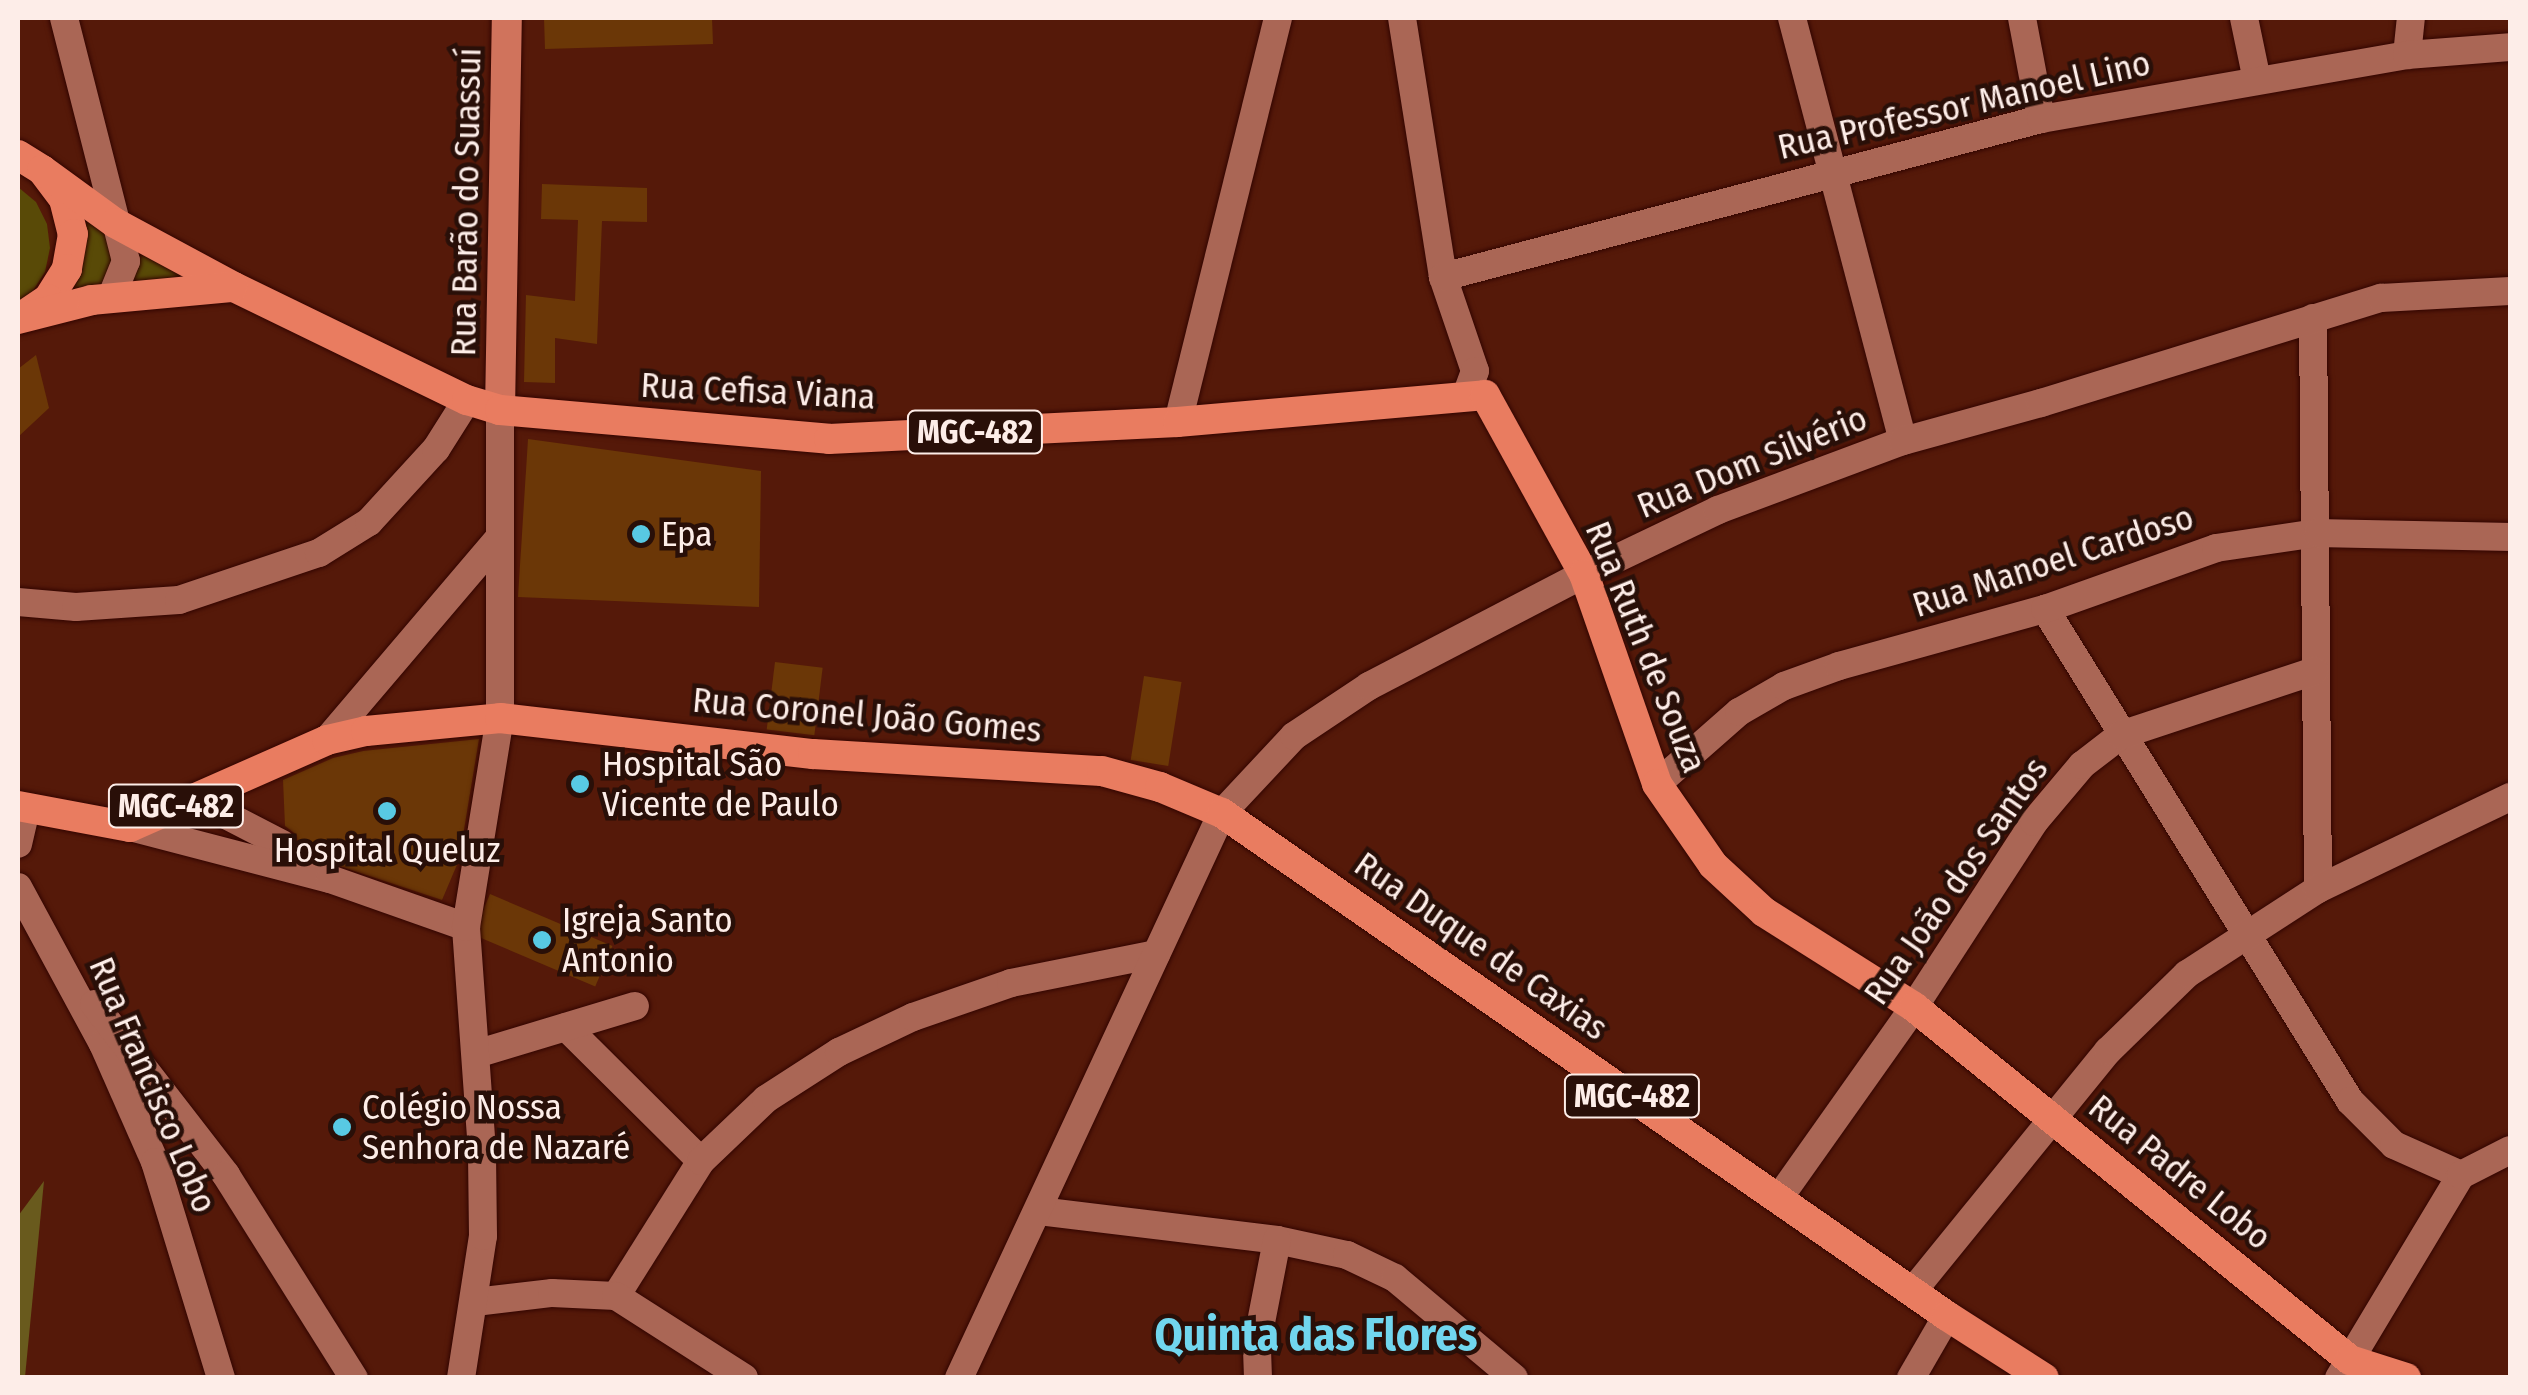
<!DOCTYPE html>
<meta charset="utf-8">
<style>
body{margin:0}
#map{position:relative;width:2528px;height:1395px;overflow:hidden;background:#551909;font-family:"Fira Sans Condensed",sans-serif}
div>[style]{position:absolute}
.green>*{inset:0;background:#594a07}
.forest>*{inset:0;background:#695a1d}
.building>*{inset:0;background:#6b3707;transform-origin:0 0}
.roads{filter:drop-shadow(0 0 2px #320500) drop-shadow(0 0 2px #320500)}
.minor>*{height:28px;margin:-14px;padding:0 14px;transform-origin:14px;border-radius:14px;background:#a65}
.major>*{height:30px;margin:-15px;padding:0 15px;transform-origin:15px;border-radius:15px;background:#d0735c}
.highway>*{height:30px;margin:-15px;padding:0 15px;transform-origin:15px;border-radius:15px;background:#e97c60}
.dots>*{width:28px;height:28px;translate:-50% -50%;box-sizing:border-box;border:5px solid #290f08;border-radius:50%}
span{translate:-50% -50%;white-space:nowrap;text-align:center;line-height:1.15;-webkit-text-stroke:9px #290f08;paint-order:stroke}
.shield-label span{padding:2px 8px;background:#290f08;border:2px solid;border-radius:8px;-webkit-text-stroke-width:0}
.shield-label{font-size:32px;color:#fdede8;font-weight:700}
.street-label{font-size:35px;color:#fdede8}
.poi-label{font-size:35px;color:#fdede8}
.left{translate:0 -50%;text-align:left}
.district-label{font-size:45px;color:#71d6ee;font-weight:700}
.frame{position:absolute;inset:0;border:20px solid #fdede8;pointer-events:none}
</style>
<div id="map">
<div class="green">
<i style="clip-path:polygon(18px 187px,36px 202px,47px 224px,50px 248px,45px 272px,32px 292px,18px 303px)"></i>
<i style="clip-path:polygon(72px 211px,217px 285px,103px 284px,50px 301px)"></i>
</div>
<div class="forest">
<i style="clip-path:polygon(44px 1181px,25px 1377px,18px 1377px,18px 1216px)"></i>
</div>
<div class="building">
<i style="clip-path:polygon(544px 18px,712px 18px,713px 44px,545px 49px)"></i>
<i style="clip-path:polygon(542px 184px,647px 188px,647px 222px,602px 221px,597px 344px,555px 338px,555px 383px,524px 382px,526px 295px,575px 301px,578px 220px,541px 219px)"></i>
<i style="clip-path:polygon(36px 355px,49px 408px,18px 437px,18px 369px)"></i>
<i style="clip-path:polygon(528px 439px,761px 471px,759px 607px,518px 597px)"></i>
<i style="left:775px;top:662px;width:48px;height:68px;rotate:7deg"></i>
<i style="left:1144px;top:676px;width:38px;height:85px;rotate:9deg"></i>
<i style="clip-path:polygon(479px 739px,459px 860px,442px 900px,297px 852px,297px 835px,285px 826px,283px 780px,333px 758px,363px 751px)"></i>
<i style="left:490px;top:894px;width:133px;height:44px;rotate:23deg"></i>
</div>
<div class="roads">
<div class="minor">
<i style="left:64px;top:18px;width:251px;rotate:75.7deg"></i>
<i style="left:126px;top:261px;width:40px;rotate:112deg"></i>
<i style="left:1402px;top:18px;width:262px;rotate:81deg"></i>
<i style="left:1443px;top:277px;width:99px;rotate:71.2deg"></i>
<i style="left:1475px;top:371px;width:27px;rotate:110deg"></i>
<i style="left:1792px;top:18px;width:437px;rotate:75.3deg"></i>
<i style="left:2022px;top:18px;width:103px;rotate:79.3deg"></i>
<i style="left:2244px;top:18px;width:63px;rotate:78.2deg"></i>
<i style="left:2407px;top:55px;width:37px;rotate:-84deg"></i>
<i style="left:1443px;top:277px;width:619px;rotate:-14.8deg"></i>
<i style="left:2041px;top:119px;width:372px;rotate:-9.9deg"></i>
<i style="left:2407px;top:55px;width:103px;rotate:-4.4deg"></i>
<i style="left:2313px;top:318px;width:571px;rotate:89.5deg"></i>
<i style="left:1178px;top:422px;width:416px;rotate:-76.1deg"></i>
<i style="left:18px;top:602px;width:58px;rotate:4.9deg"></i>
<i style="left:76px;top:607px;width:103px;rotate:-3.9deg"></i>
<i style="left:179px;top:600px;width:148px;rotate:-18.6deg"></i>
<i style="left:319px;top:553px;width:59px;rotate:-31.8deg"></i>
<i style="left:369px;top:522px;width:99px;rotate:-47.5deg"></i>
<i style="left:436px;top:449px;width:58px;rotate:-57.7deg"></i>
<i style="left:2045px;top:609px;width:579px;rotate:58.2deg"></i>
<i style="left:2350px;top:1101px;width:62px;rotate:45deg"></i>
<i style="left:2394px;top:1145px;width:73px;rotate:24.1deg"></i>
<i style="left:327px;top:740px;width:262px;rotate:-49.6deg"></i>
<i style="left:1657px;top:784px;width:109px;rotate:-41.3deg"></i>
<i style="left:1739px;top:712px;width:52px;rotate:-30deg"></i>
<i style="left:1784px;top:686px;width:59px;rotate:-20deg"></i>
<i style="left:1839px;top:666px;width:214px;rotate:-15.5deg"></i>
<i style="left:2045px;top:609px;width:182px;rotate:-19.6deg"></i>
<i style="left:2216px;top:548px;width:103px;rotate:-8.4deg"></i>
<i style="left:2318px;top:533px;width:192px;rotate:1.2deg"></i>
<i style="left:193px;top:798px;width:100px;rotate:27.3deg"></i>
<i style="left:130px;top:827px;width:207px;rotate:14.6deg"></i>
<i style="left:330px;top:879px;width:144px;rotate:19.4deg"></i>
<i style="left:18px;top:844px;width:36px;rotate:-77deg"></i>
<i style="left:18px;top:887px;width:179px;rotate:61.6deg"></i>
<i style="left:103px;top:1044px;width:129px;rotate:66.2deg"></i>
<i style="left:155px;top:1162px;width:226px;rotate:73deg"></i>
<i style="left:94px;top:1004px;width:216px;rotate:52.3deg"></i>
<i style="left:226px;top:1175px;width:240px;rotate:57.8deg"></i>
<i style="left:566px;top:1027px;width:190px;rotate:44.8deg"></i>
<i style="left:476px;top:1054px;width:166px;rotate:-16.8deg"></i>
<i style="left:1779px;top:1198px;width:234px;rotate:-54.7deg"></i>
<i style="left:1914px;top:1007px;width:221px;rotate:-57deg"></i>
<i style="left:2034px;top:822px;width:75px;rotate:-49.9deg"></i>
<i style="left:2082px;top:765px;width:49px;rotate:-37.6deg"></i>
<i style="left:2121px;top:735px;width:204px;rotate:-18.3deg"></i>
<i style="left:1039px;top:1211px;width:240px;rotate:6.9deg"></i>
<i style="left:1277px;top:1240px;width:72px;rotate:12.1deg"></i>
<i style="left:1347px;top:1255px;width:53px;rotate:25.6deg"></i>
<i style="left:1395px;top:1278px;width:155px;rotate:40deg"></i>
<i style="left:1912px;top:1292px;width:311px;rotate:-50.9deg"></i>
<i style="left:2108px;top:1051px;width:110px;rotate:-44.3deg"></i>
<i style="left:2187px;top:974px;width:156px;rotate:-33deg"></i>
<i style="left:2318px;top:889px;width:213px;rotate:-25.6deg"></i>
<i style="left:616px;top:1296px;width:160px;rotate:-57.8deg"></i>
<i style="left:701px;top:1161px;width:90px;rotate:-43.6deg"></i>
<i style="left:766px;top:1099px;width:87px;rotate:-32.8deg"></i>
<i style="left:839px;top:1052px;width:82px;rotate:-25.3deg"></i>
<i style="left:913px;top:1017px;width:104px;rotate:-19.1deg"></i>
<i style="left:1011px;top:983px;width:148px;rotate:-11.3deg"></i>
<i style="left:475px;top:1302px;width:78px;rotate:-6.7deg"></i>
<i style="left:552px;top:1293px;width:64px;rotate:2.7deg"></i>
<i style="left:616px;top:1296px;width:152px;rotate:32.6deg"></i>
<i style="left:461px;top:1378px;width:144px;rotate:-81.2deg"></i>
<i style="left:483px;top:1236px;width:85px;rotate:-90.7deg"></i>
<i style="left:482px;top:1151px;width:225px;rotate:-94.1deg"></i>
<i style="left:466px;top:927px;width:212px;rotate:-80.8deg"></i>
<i style="left:500px;top:718px;width:308px;rotate:-90deg"></i>
<i style="left:959px;top:1378px;width:623px;rotate:-65.04deg"></i>
<i style="left:1222px;top:813px;width:105px;rotate:-46.9deg"></i>
<i style="left:1294px;top:736px;width:90px;rotate:-33.7deg"></i>
<i style="left:1369px;top:686px;width:242px;rotate:-27.5deg"></i>
<i style="left:1584px;top:574px;width:148px;rotate:-25.5deg"></i>
<i style="left:1718px;top:510px;width:197px;rotate:-20.5deg"></i>
<i style="left:1903px;top:441px;width:143px;rotate:-15.4deg"></i>
<i style="left:2041px;top:403px;width:356px;rotate:-17.2deg"></i>
<i style="left:2381px;top:298px;width:129px;rotate:-3.1deg"></i>
<i style="left:1258px;top:1378px;width:35px;rotate:-92deg"></i>
<i style="left:1257px;top:1343px;width:105px;rotate:-79deg"></i>
<i style="left:1911px;top:1378px;width:72px;rotate:-59.9deg"></i>
<i style="left:2339px;top:1378px;width:237px;rotate:-59deg"></i>
<i style="left:2461px;top:1175px;width:55px;rotate:-27deg"></i>
</div>
<div class="major">
<i style="left:500px;top:410px;width:392px;rotate:-89deg"></i>
</div>
<div class="highway">
<i style="left:18px;top:155px;width:28px;rotate:32deg"></i>
<i style="left:42px;top:170px;width:36px;rotate:53deg"></i>
<i style="left:64px;top:199px;width:36px;rotate:76deg"></i>
<i style="left:73px;top:234px;width:36px;rotate:100deg"></i>
<i style="left:67px;top:269px;width:36px;rotate:122deg"></i>
<i style="left:48px;top:299px;width:29px;rotate:146deg"></i>
<i style="left:42px;top:170px;width:90px;rotate:36deg"></i>
<i style="left:115px;top:223px;width:135px;rotate:28.3deg"></i>
<i style="left:234px;top:287px;width:259px;rotate:25.9deg"></i>
<i style="left:467px;top:400px;width:34px;rotate:17deg"></i>
<i style="left:500px;top:410px;width:330px;rotate:5deg"></i>
<i style="left:829px;top:439px;width:349px;rotate:-2.8deg"></i>
<i style="left:1178px;top:422px;width:308px;rotate:-5deg"></i>
<i style="left:1485px;top:395px;width:205px;rotate:61.1deg"></i>
<i style="left:1584px;top:574px;width:222px;rotate:70.8deg"></i>
<i style="left:1657px;top:784px;width:98px;rotate:55.3deg"></i>
<i style="left:1713px;top:865px;width:69px;rotate:42.7deg"></i>
<i style="left:1764px;top:912px;width:178px;rotate:32.3deg"></i>
<i style="left:1914px;top:1007px;width:561px;rotate:38.99deg"></i>
<i style="left:2350px;top:1360px;width:59px;rotate:17.8deg"></i>
<i style="left:18px;top:319px;width:76px;rotate:-14.4deg"></i>
<i style="left:92px;top:300px;width:141px;rotate:-5.3deg"></i>
<i style="left:18px;top:806px;width:114px;rotate:10.6deg"></i>
<i style="left:130px;top:827px;width:215px;rotate:-23.8deg"></i>
<i style="left:327px;top:740px;width:40px;rotate:-13deg"></i>
<i style="left:366px;top:731px;width:135px;rotate:-5.5deg"></i>
<i style="left:500px;top:718px;width:315px;rotate:6.6deg"></i>
<i style="left:813px;top:754px;width:289px;rotate:3.4deg"></i>
<i style="left:1102px;top:771px;width:60px;rotate:15.4deg"></i>
<i style="left:1160px;top:787px;width:67px;rotate:22.8deg"></i>
<i style="left:1222px;top:813px;width:882px;rotate:34.75deg"></i>
<i style="left:1947px;top:1316px;width:115px;rotate:32.6deg"></i>
</div>
</div>
<div class="dots">
<i style="left:641px;top:534px;background:#58c9e3"></i>
<i style="left:580px;top:784px;background:#58c9e3"></i>
<i style="left:387px;top:811px;background:#58c9e3"></i>
<i style="left:542px;top:940px;background:#58c9e3"></i>
<i style="left:342px;top:1127px;background:#58c9e3"></i>
</div>
<div class="shield-label">
<span style="left:975px;top:432px">MGC-482</span>
<span style="left:176px;top:806px">MGC-482</span>
<span style="left:1632px;top:1096px">MGC-482</span>
</div>
<div class="street-label">
<span style="left:1964px;top:105px;rotate:-13deg">Rua Professor Manoel Lino</span>
<span style="left:466px;top:202px;rotate:-89deg">Rua Barão do Suassuí</span>
<span style="left:758px;top:391px;rotate:3deg">Rua Cefisa Viana</span>
<span style="left:1752px;top:462px;rotate:-22deg">Rua Dom Silvério</span>
<span style="left:2053px;top:561px;rotate:-18deg">Rua Manoel Cardoso</span>
<span style="left:1646px;top:647px;rotate:68deg">Rua Ruth de Souza</span>
<span style="left:867px;top:715px;rotate:5deg">Rua Coronel João Gomes</span>
<span style="left:1956px;top:881px;rotate:-55deg">Rua João dos Santos</span>
<span style="left:1481px;top:946px;rotate:35deg">Rua Duque de Caxias</span>
<span style="left:153px;top:1085px;rotate:67deg">Rua Francisco Lobo</span>
<span style="left:2180px;top:1172px;rotate:39deg">Rua Padre Lobo</span>
</div>
<div class="poi-label">
<span class="left" style="left:661px;top:534px">Epa</span>
<span class="left" style="left:602px;top:784px">Hospital São<br>Vicente de Paulo</span>
<span style="left:387px;top:850px">Hospital Queluz</span>
<span class="left" style="left:562px;top:940px">Igreja Santo<br>Antonio</span>
<span class="left" style="left:362px;top:1127px">Colégio Nossa<br>Senhora de Nazaré</span>
</div>
<div class="district-label">
<span style="left:1316px;top:1336px">Quinta das Flores</span>
</div>
<div class="frame"></div>
</div>
